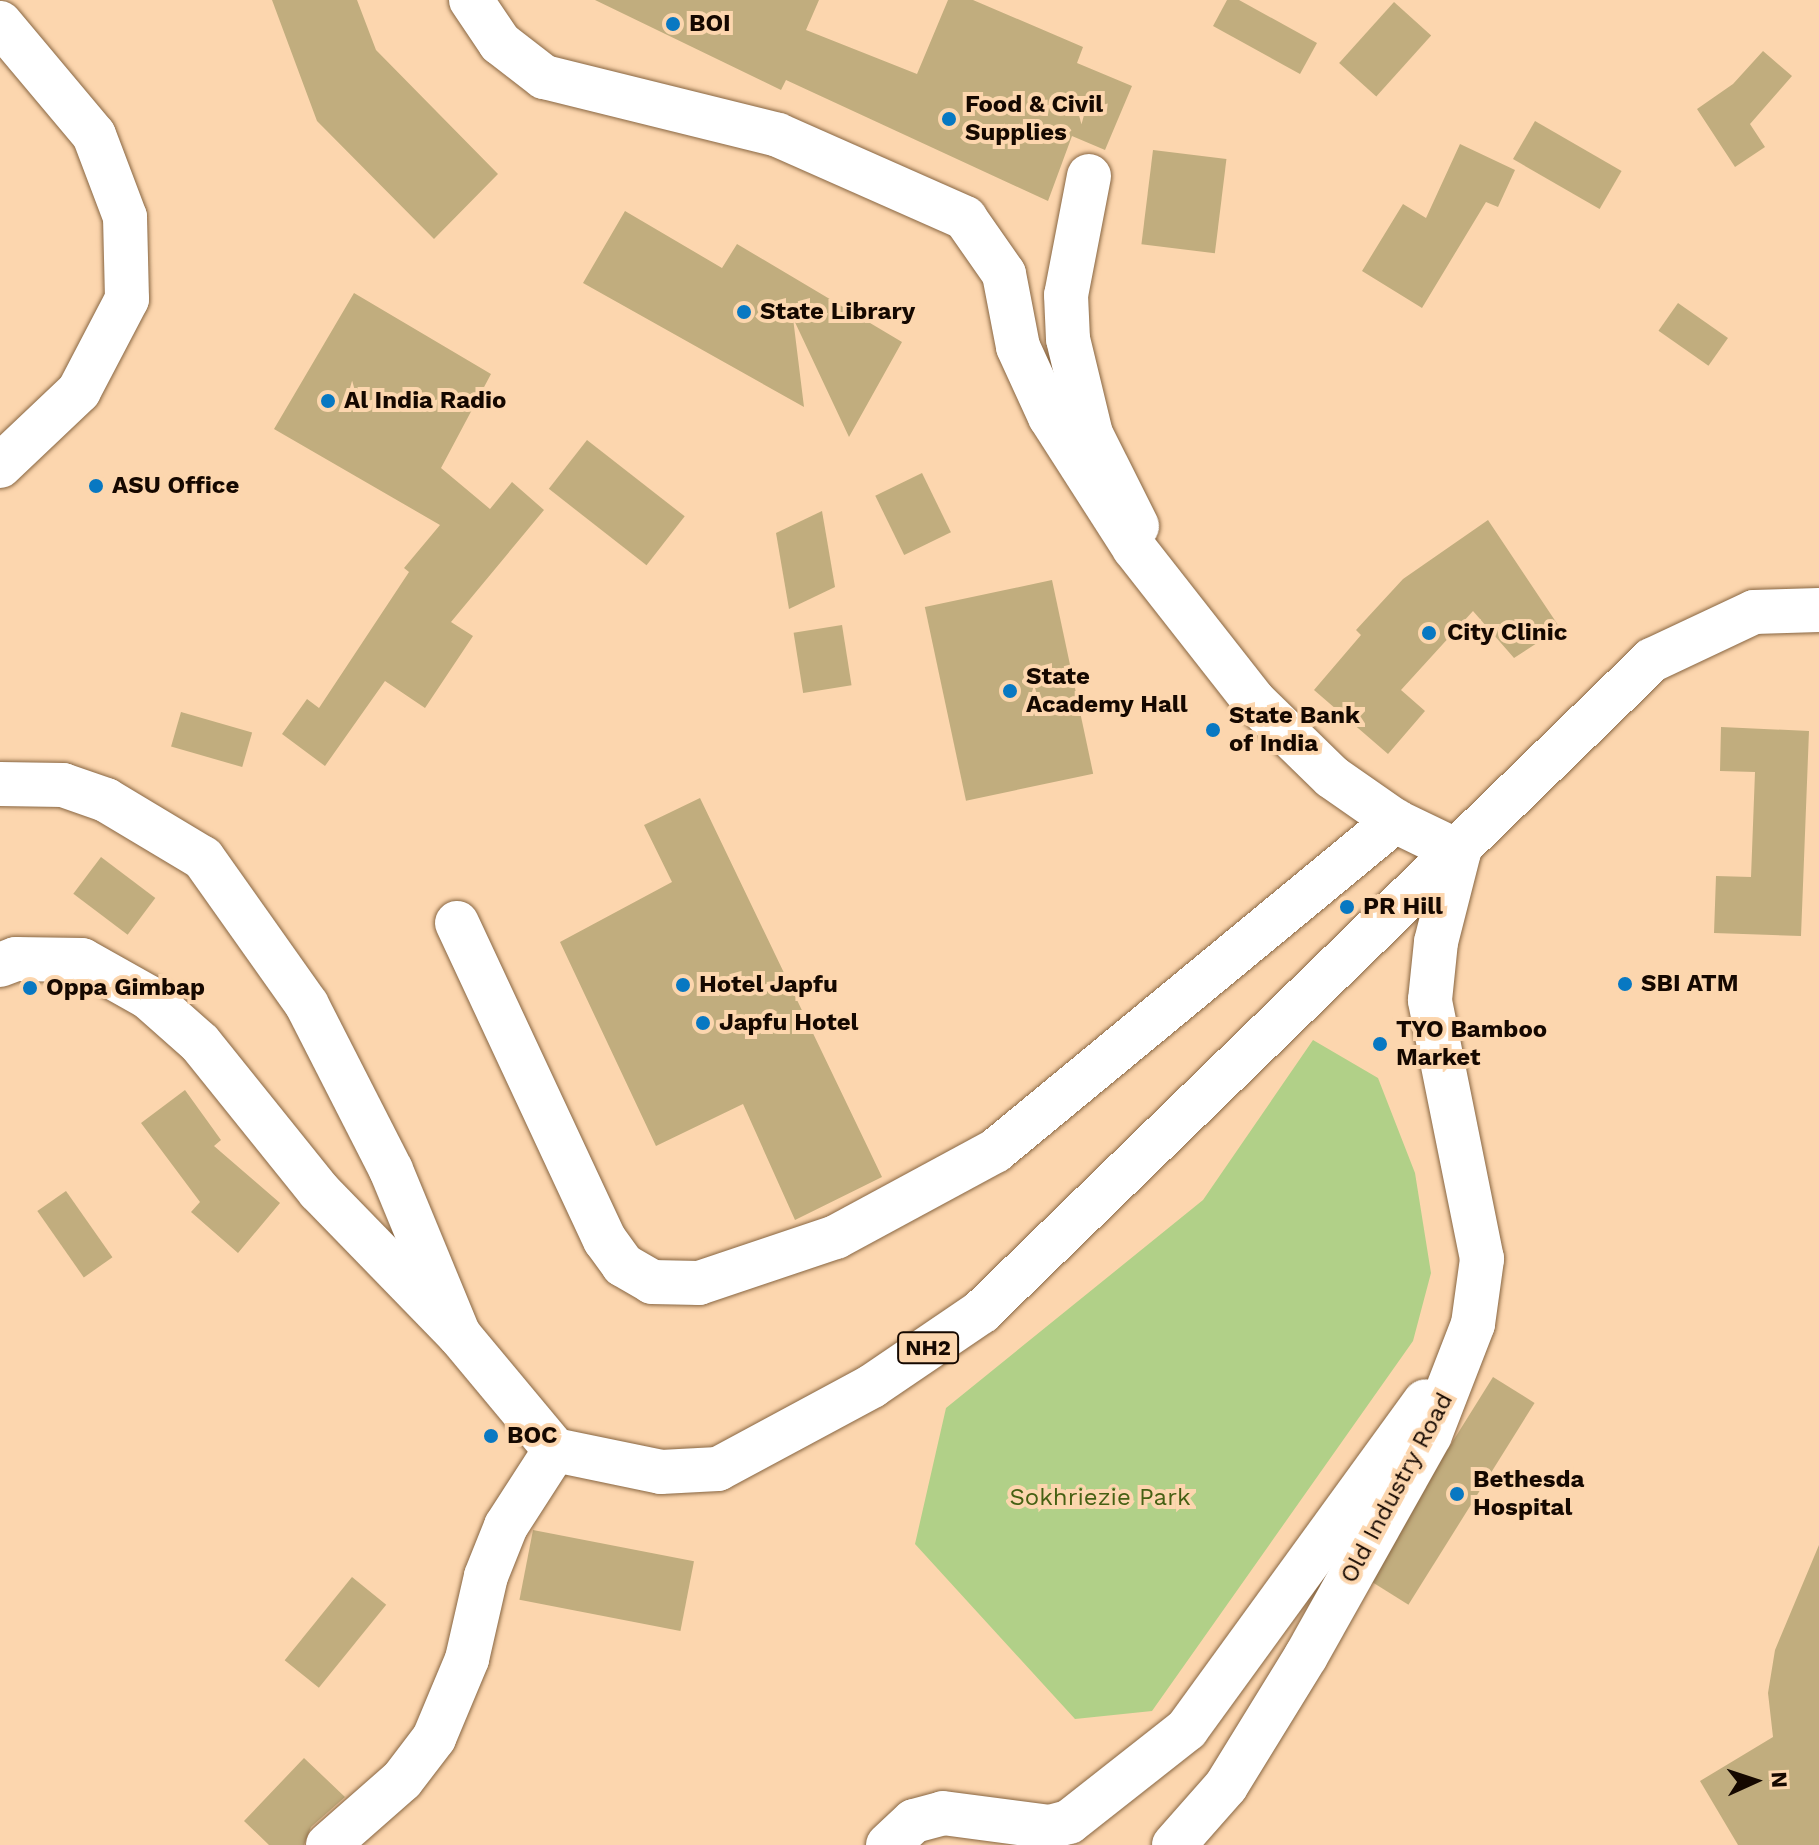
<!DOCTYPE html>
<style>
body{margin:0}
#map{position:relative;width:1819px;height:1845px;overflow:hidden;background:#fcd6ae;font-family:"Work Sans",sans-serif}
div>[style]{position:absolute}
.green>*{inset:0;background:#b1d088}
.building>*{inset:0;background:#c1ad7e;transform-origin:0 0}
.roads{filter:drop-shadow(0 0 2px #886642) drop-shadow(0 0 2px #886642)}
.street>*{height:44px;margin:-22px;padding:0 22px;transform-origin:22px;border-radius:22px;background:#fff}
.secondary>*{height:44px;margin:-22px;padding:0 22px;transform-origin:22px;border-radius:22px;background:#fff}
.highway>*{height:44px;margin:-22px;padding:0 22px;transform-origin:22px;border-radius:22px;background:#fff}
.dots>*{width:22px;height:22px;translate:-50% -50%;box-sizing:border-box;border:4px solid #fcd6ae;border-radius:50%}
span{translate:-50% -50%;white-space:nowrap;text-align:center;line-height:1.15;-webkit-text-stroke:8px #fcd6ae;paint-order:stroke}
.shield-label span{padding:2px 6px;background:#fcd6ae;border:2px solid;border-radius:6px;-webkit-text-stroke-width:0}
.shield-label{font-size:22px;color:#150800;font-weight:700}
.poi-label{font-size:24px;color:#150800;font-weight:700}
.left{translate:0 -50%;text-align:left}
.street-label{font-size:24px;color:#150800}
.park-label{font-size:24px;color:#456013}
.north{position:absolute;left:1715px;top:1741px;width:80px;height:80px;-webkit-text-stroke:6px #fcd6ae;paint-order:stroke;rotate:87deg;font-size:22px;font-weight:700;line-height:32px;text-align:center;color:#150800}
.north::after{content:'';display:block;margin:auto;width:28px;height:36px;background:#150800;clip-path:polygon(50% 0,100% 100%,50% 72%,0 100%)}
</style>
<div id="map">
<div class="green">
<i style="clip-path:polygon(1313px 1040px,1378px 1078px,1415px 1173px,1431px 1273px,1413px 1341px,1152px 1711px,1075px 1719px,915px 1544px,946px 1408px,1203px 1200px)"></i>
</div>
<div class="building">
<i style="clip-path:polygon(272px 0,357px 0,376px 50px,498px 174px,434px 239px,317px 121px)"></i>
<i style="clip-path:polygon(595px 0,819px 0,806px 30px,917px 74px,948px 0,973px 0,1083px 47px,1077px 63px,1132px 86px,1105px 150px,1072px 136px,1048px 201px,786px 80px,781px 90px)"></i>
<i style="clip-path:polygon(1227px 0,1239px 0,1317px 43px,1300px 74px,1213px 26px)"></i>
<i style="left:1394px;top:2px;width:50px;height:82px;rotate:42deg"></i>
<i style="clip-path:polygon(1763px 51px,1792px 76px,1750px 124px,1765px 147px,1735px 167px,1697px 109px,1733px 84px)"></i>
<i style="left:1535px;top:121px;width:100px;height:44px;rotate:30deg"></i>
<i style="clip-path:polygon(1460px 144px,1515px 170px,1498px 207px,1486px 202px,1422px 308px,1362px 271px,1403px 204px,1426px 218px)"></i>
<i style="left:1153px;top:150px;width:74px;height:95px;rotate:7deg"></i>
<i style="clip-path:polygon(625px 211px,722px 268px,737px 244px,902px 342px,849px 437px,793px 318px,804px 407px,583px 283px)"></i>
<i style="clip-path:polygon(354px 293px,491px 374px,441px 468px,490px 509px,512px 482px,544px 510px,451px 622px,473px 636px,425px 708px,385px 681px,325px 766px,282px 734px,307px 699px,319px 708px,409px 572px,404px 568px,440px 525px,274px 429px)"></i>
<i style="left:1678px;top:303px;width:61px;height:34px;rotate:35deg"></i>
<i style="left:587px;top:440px;width:124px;height:62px;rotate:38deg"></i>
<i style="left:922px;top:473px;width:66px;height:52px;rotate:64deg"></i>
<i style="clip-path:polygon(822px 511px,835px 587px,789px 609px,776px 533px)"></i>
<i style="clip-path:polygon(1488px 520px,1560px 628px,1514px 658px,1473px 611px,1401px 690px,1425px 711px,1388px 754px,1314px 690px,1361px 635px,1356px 630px,1403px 579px)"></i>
<i style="left:1052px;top:580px;width:198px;height:130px;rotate:78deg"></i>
<i style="left:842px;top:625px;width:61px;height:49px;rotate:81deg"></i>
<i style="left:181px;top:712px;width:74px;height:36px;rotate:16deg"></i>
<i style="clip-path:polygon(1721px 727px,1809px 731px,1801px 936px,1714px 933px,1716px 876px,1751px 877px,1755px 772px,1720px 771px)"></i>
<i style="clip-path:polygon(700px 798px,882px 1177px,795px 1220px,743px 1104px,656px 1146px,560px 942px,672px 882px,644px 825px)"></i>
<i style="left:101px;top:857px;width:68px;height:46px;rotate:37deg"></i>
<i style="clip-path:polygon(185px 1090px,221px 1140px,214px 1146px,280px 1203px,238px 1253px,191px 1212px,200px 1202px,141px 1123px)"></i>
<i style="left:66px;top:1191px;width:81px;height:35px;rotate:55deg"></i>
<i style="left:1493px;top:1377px;width:49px;height:238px;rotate:32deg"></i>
<i style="left:533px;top:1530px;width:164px;height:71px;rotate:11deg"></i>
<i style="clip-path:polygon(1819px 1545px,1819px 1845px,1738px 1845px,1700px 1781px,1773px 1737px,1768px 1693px,1775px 1650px)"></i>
<i style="left:352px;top:1577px;width:44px;height:107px;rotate:39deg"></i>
<i style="clip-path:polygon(304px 1758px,345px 1797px,311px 1827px,304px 1845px,269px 1845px,244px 1821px)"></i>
</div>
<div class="roads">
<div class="street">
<i style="left:0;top:23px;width:146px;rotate:50deg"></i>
<i style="left:94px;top:135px;width:88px;rotate:69.3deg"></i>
<i style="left:125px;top:217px;width:82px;rotate:88.6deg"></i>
<i style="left:127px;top:299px;width:104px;rotate:117.6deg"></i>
<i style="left:79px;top:391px;width:109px;rotate:136.5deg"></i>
<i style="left:1089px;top:176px;width:121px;rotate:100.9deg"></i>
<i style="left:1066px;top:295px;width:44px;rotate:87.4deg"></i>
<i style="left:1068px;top:339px;width:98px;rotate:76.4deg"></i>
<i style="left:1091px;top:434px;width:103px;rotate:63.4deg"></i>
<i style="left:457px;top:923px;width:350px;rotate:65deg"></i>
<i style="left:605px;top:1240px;width:31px;rotate:54deg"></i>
<i style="left:623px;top:1265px;width:34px;rotate:30deg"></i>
<i style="left:652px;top:1282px;width:47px;rotate:1.2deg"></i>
<i style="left:699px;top:1283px;width:145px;rotate:-18.6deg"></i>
<i style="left:836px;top:1237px;width:181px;rotate:-28.4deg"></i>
<i style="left:995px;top:1151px;width:519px;rotate:-39.52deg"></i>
<i style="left:328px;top:1845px;width:98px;rotate:-41.3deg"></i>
<i style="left:402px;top:1780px;width:53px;rotate:-52.7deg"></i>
<i style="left:434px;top:1738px;width:86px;rotate:-67.3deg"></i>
<i style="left:467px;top:1659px;width:85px;rotate:-77.1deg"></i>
<i style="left:486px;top:1576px;width:54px;rotate:-68.2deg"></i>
<i style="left:506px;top:1526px;width:90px;rotate:-57.2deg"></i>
<i style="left:888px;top:1845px;width:35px;rotate:-43deg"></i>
<i style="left:914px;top:1821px;width:30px;rotate:-15deg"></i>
<i style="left:943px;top:1813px;width:108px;rotate:7.5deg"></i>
<i style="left:1050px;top:1827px;width:20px;rotate:-15deg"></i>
<i style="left:1069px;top:1822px;width:150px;rotate:-38.2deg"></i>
<i style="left:1187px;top:1729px;width:405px;rotate:-54deg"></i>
<i style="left:1174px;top:1845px;width:79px;rotate:-48.6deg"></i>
<i style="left:1226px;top:1786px;width:153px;rotate:-58.4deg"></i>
<i style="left:1306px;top:1656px;width:253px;rotate:-60.7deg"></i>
<i style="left:1430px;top:1435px;width:119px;rotate:-68.8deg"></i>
<i style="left:1473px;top:1324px;width:66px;rotate:-82.1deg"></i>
<i style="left:1482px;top:1259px;width:264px;rotate:-101.4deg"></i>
<i style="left:1430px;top:1000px;width:58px;rotate:-84.1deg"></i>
<i style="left:1436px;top:942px;width:93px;rotate:-75.7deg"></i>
</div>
<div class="secondary">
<i style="left:471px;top:0;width:52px;rotate:56deg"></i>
<i style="left:500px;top:43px;width:56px;rotate:37.7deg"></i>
<i style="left:544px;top:77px;width:241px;rotate:13.9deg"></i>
<i style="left:778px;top:135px;width:205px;rotate:23.9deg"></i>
<i style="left:965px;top:218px;width:68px;rotate:55.1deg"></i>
<i style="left:1004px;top:274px;width:74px;rotate:79.1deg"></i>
<i style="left:1018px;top:347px;width:77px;rotate:65.4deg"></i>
<i style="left:1050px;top:417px;width:156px;rotate:57.3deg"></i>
<i style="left:1134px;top:548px;width:193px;rotate:51.9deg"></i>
<i style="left:1253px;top:700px;width:110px;rotate:44.3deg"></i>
<i style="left:1332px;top:777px;width:77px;rotate:34.9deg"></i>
<i style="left:1395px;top:821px;width:71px;rotate:25.8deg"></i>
<i style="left:0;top:784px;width:63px;rotate:0.9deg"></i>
<i style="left:63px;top:785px;width:46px;rotate:19.2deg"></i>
<i style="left:106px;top:800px;width:113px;rotate:30.9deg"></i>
<i style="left:203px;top:858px;width:180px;rotate:54.7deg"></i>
<i style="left:307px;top:1005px;width:185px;rotate:63deg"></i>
<i style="left:391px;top:1170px;width:178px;rotate:67.6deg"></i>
</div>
<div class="highway">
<i style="left:0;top:965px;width:17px;rotate:-21deg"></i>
<i style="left:16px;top:959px;width:66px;rotate:0.9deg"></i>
<i style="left:82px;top:960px;width:76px;rotate:29.3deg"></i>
<i style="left:148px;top:997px;width:69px;rotate:41.5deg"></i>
<i style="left:200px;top:1043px;width:190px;rotate:51.2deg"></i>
<i style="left:319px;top:1191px;width:202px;rotate:45.8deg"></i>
<i style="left:460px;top:1336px;width:148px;rotate:50.2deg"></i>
<i style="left:555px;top:1450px;width:108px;rotate:11.7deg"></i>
<i style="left:661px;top:1472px;width:57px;rotate:-3deg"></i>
<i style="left:718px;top:1469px;width:175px;rotate:-28.3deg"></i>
<i style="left:872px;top:1386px;width:132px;rotate:-34.2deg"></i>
<i style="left:981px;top:1312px;width:936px;rotate:-44.18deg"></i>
<i style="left:1652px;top:660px;width:113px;rotate:-25.2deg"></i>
<i style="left:1754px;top:612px;width:65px;rotate:-1.8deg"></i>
</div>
</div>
<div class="dots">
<i style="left:673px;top:24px;background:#0878c2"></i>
<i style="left:949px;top:119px;background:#0878c2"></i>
<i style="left:744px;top:312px;background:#0878c2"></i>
<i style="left:328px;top:401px;background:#0878c2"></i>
<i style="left:96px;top:486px;background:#0878c2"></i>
<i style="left:1429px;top:633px;background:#0878c2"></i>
<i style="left:1010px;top:691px;background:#0878c2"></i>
<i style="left:1213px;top:730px;background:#0878c2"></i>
<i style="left:1347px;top:907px;background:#0878c2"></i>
<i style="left:1625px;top:984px;background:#0878c2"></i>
<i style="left:683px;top:985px;background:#0878c2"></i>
<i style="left:30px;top:988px;background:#0878c2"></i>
<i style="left:703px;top:1023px;background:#0878c2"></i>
<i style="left:1380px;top:1044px;background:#0878c2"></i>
<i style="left:491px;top:1436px;background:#0878c2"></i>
<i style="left:1457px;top:1494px;background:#0878c2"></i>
</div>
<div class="shield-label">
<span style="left:928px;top:1348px">NH2</span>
</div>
<div class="poi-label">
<span class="left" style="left:689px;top:24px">BOI</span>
<span class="left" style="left:965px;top:119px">Food &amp; Civil<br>Supplies</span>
<span class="left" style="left:760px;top:312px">State Library</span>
<span class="left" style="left:344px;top:401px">Al India Radio</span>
<span class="left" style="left:112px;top:486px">ASU Office</span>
<span class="left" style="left:1447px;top:633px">City Clinic</span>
<span class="left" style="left:1026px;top:691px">State<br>Academy Hall</span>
<span class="left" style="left:1229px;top:730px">State Bank<br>of India</span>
<span class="left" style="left:1363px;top:907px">PR Hill</span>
<span class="left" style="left:1641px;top:984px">SBI ATM</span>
<span class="left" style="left:699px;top:985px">Hotel Japfu</span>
<span class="left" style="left:46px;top:988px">Oppa Gimbap</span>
<span class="left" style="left:719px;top:1023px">Japfu Hotel</span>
<span class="left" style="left:1396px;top:1044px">TYO Bamboo<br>Market</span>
<span class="left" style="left:507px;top:1436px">BOC</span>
<span class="left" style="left:1473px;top:1494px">Bethesda<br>Hospital</span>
</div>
<div class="street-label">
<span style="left:1397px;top:1488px;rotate:-62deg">Old Industry Road</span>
</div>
<div class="park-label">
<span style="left:1100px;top:1498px">Sokhriezie Park</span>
</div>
<div class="north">N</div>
</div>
